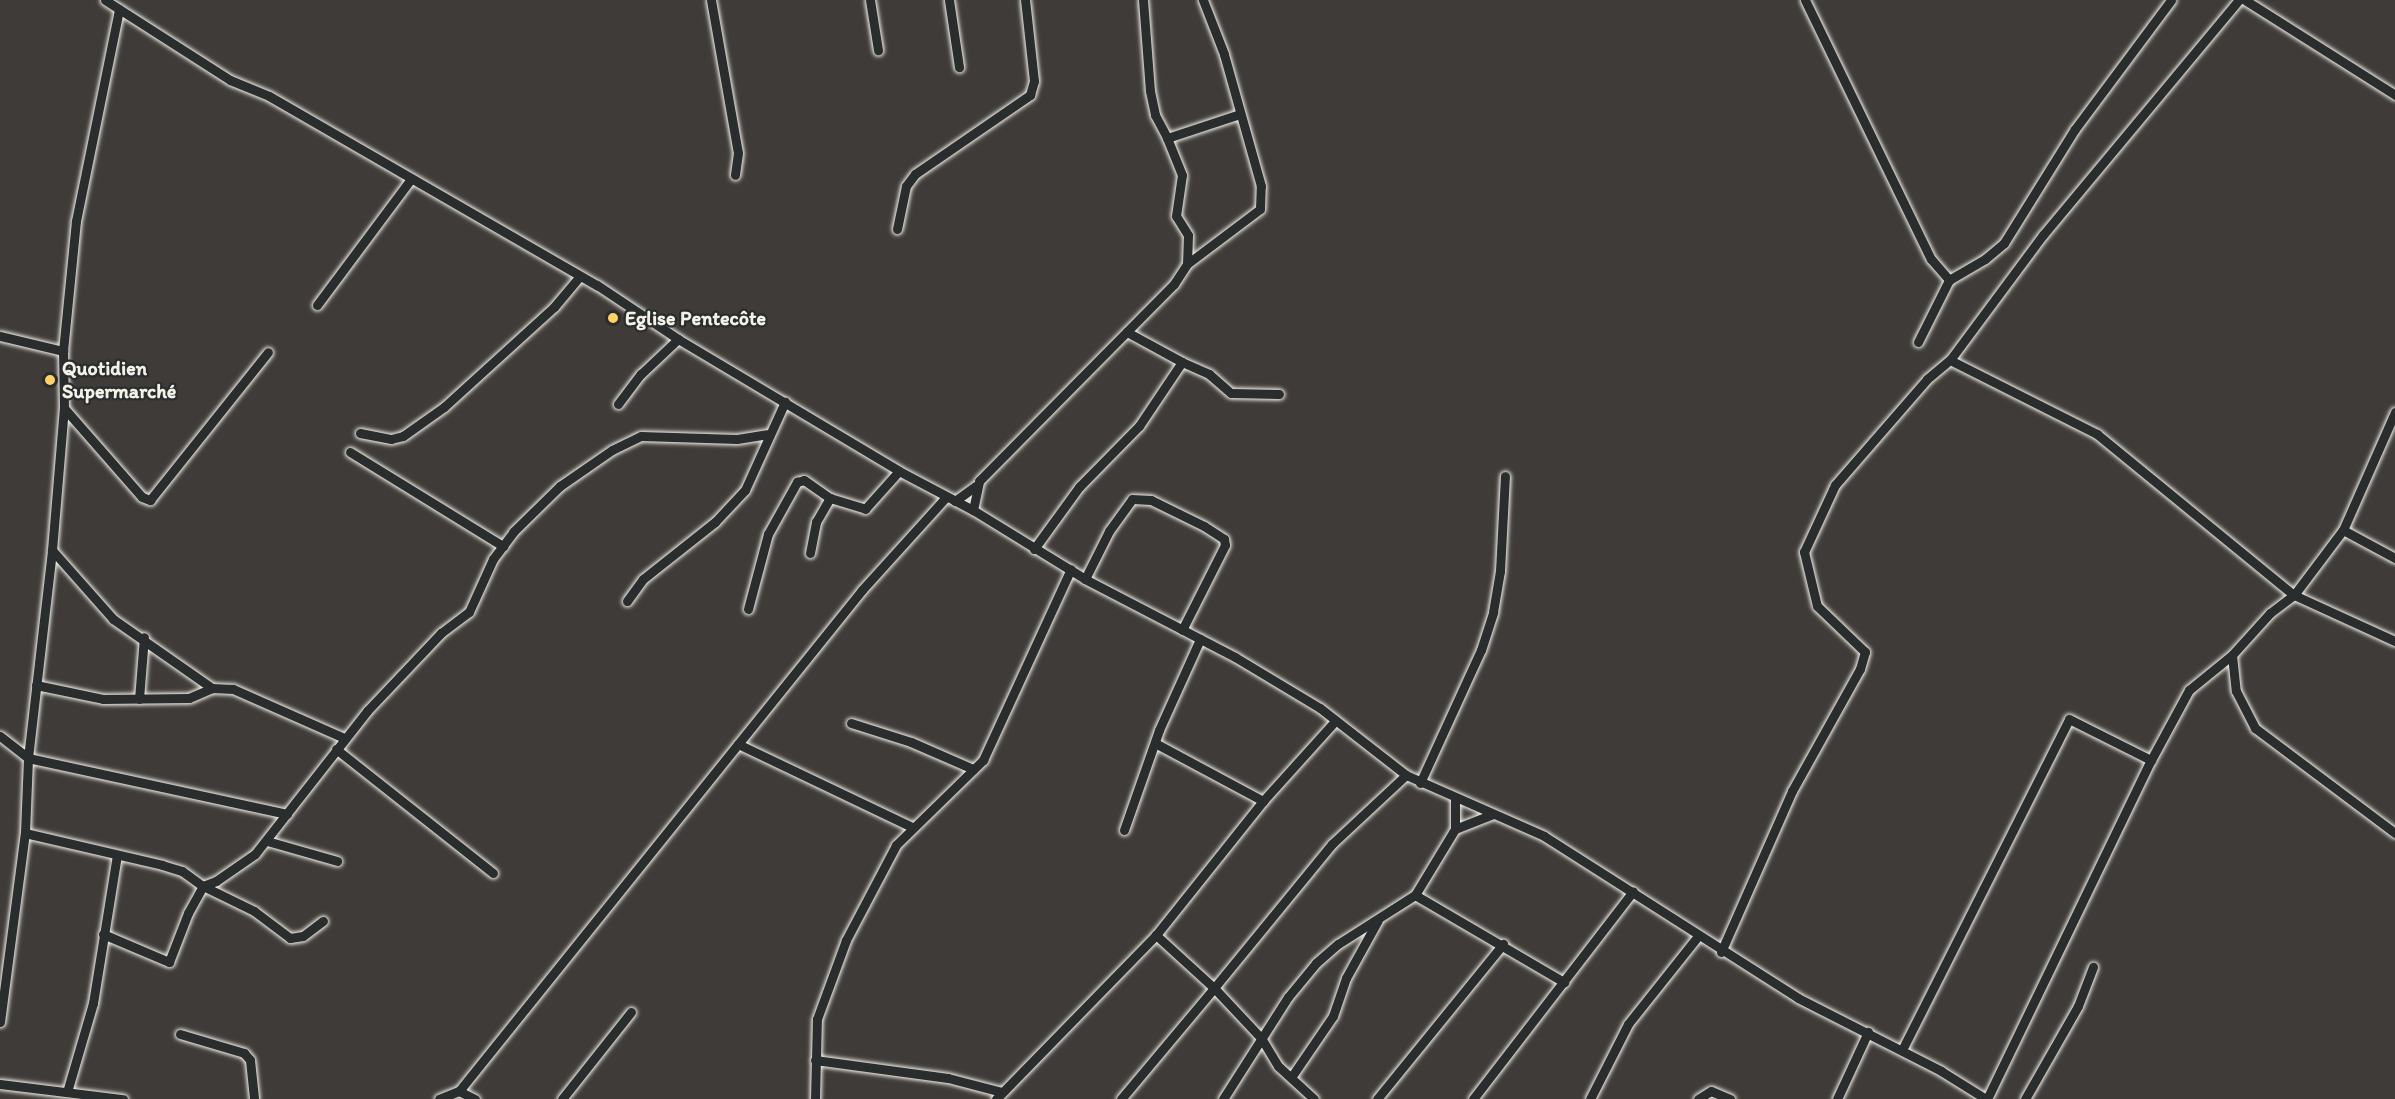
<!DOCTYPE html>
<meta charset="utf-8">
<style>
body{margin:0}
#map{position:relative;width:2395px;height:1099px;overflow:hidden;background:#3e3b39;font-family:Itim,sans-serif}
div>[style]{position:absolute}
.roads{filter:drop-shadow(0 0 2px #f4f1e8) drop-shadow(0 0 2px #f4f1e8)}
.minor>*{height:9px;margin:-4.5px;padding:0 4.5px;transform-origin:4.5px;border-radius:4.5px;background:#2a2d2e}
.dots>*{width:16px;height:16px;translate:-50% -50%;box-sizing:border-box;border:3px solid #2a2d2e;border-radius:50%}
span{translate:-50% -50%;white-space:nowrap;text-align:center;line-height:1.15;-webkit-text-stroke:4.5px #2a2d2e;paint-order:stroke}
.poi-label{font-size:20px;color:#f4f1e8;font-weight:700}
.left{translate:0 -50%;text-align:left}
</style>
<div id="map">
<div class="roads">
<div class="minor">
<i style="left:105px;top:0;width:148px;rotate:32.6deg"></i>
<i style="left:230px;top:80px;width:42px;rotate:22.3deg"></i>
<i style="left:269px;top:96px;width:379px;rotate:30deg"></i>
<i style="left:597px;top:285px;width:97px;rotate:33.7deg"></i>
<i style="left:678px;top:339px;width:257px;rotate:30.8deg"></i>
<i style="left:899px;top:471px;width:84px;rotate:27.8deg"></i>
<i style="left:973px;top:510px;width:132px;rotate:31.6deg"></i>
<i style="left:1085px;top:579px;width:169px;rotate:27.5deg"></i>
<i style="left:1235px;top:657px;width:99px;rotate:31deg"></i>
<i style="left:1320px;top:708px;width:109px;rotate:37.9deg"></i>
<i style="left:1406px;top:775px;width:151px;rotate:23.8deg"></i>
<i style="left:1544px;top:836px;width:301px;rotate:32.5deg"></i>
<i style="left:1798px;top:998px;width:161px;rotate:27deg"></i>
<i style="left:1941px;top:1071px;width:53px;rotate:31.9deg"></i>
<i style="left:711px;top:0;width:155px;rotate:80deg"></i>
<i style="left:738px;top:153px;width:22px;rotate:98deg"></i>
<i style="left:870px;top:0;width:51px;rotate:80.9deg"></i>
<i style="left:949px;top:0;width:68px;rotate:81.5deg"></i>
<i style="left:1143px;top:0;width:91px;rotate:85.6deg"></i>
<i style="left:1150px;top:91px;width:25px;rotate:78deg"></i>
<i style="left:1155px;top:115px;width:26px;rotate:62deg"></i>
<i style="left:1805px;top:0;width:288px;rotate:64.1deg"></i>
<i style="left:1931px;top:259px;width:28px;rotate:49deg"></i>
<i style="left:2245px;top:0;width:178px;rotate:32.3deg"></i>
<i style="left:897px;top:229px;width:44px;rotate:-78.2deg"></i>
<i style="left:906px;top:186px;width:15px;rotate:-53deg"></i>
<i style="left:915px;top:174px;width:140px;rotate:-34.5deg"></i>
<i style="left:1030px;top:95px;width:15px;rotate:-74deg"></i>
<i style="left:1034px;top:81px;width:81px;rotate:-96.3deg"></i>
<i style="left:1187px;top:264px;width:29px;rotate:-88deg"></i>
<i style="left:1188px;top:235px;width:22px;rotate:-122deg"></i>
<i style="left:1176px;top:216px;width:41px;rotate:-81.7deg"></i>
<i style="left:1182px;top:175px;width:40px;rotate:-112deg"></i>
<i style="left:1167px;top:138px;width:77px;rotate:-18.2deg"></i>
<i style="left:317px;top:305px;width:157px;rotate:-53.3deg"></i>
<i style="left:0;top:336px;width:65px;rotate:13.4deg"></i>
<i style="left:1918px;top:342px;width:69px;rotate:-63.4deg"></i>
<i style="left:1949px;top:280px;width:42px;rotate:-30.3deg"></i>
<i style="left:1985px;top:259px;width:25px;rotate:-40deg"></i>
<i style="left:2004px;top:243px;width:134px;rotate:-58.1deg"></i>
<i style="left:2075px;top:129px;width:161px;rotate:-53.3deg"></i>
<i style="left:1950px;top:360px;width:165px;rotate:26.7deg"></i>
<i style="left:2097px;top:434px;width:254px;rotate:39.3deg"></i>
<i style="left:2294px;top:595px;width:111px;rotate:24.5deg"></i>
<i style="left:1182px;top:362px;width:30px;rotate:24deg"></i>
<i style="left:1209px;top:374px;width:29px;rotate:41deg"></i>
<i style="left:1231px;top:393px;width:48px;rotate:1.2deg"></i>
<i style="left:618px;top:404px;width:38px;rotate:-53deg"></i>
<i style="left:641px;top:374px;width:51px;rotate:-43.4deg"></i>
<i style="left:64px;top:408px;width:118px;rotate:48.8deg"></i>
<i style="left:142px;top:497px;width:9px;rotate:21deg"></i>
<i style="left:150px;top:500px;width:189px;rotate:-51.4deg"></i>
<i style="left:360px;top:433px;width:32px;rotate:11deg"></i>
<i style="left:391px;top:439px;width:12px;rotate:-14deg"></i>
<i style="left:403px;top:436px;width:50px;rotate:-35.3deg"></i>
<i style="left:444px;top:407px;width:149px;rotate:-42.3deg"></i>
<i style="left:554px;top:307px;width:39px;rotate:-50deg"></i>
<i style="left:350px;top:452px;width:180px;rotate:31.6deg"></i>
<i style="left:955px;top:501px;width:26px;rotate:-36deg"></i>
<i style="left:973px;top:510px;width:30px;rotate:-78deg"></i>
<i style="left:979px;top:481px;width:277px;rotate:-45.3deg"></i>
<i style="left:1174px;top:284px;width:24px;rotate:-57deg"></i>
<i style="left:1187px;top:264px;width:91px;rotate:-37deg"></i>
<i style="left:1260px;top:209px;width:23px;rotate:-88deg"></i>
<i style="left:1261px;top:186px;width:137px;rotate:-105.7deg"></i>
<i style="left:1224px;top:54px;width:58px;rotate:-111.3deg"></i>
<i style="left:2343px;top:530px;width:59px;rotate:28.3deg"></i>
<i style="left:1034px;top:549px;width:77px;rotate:-54deg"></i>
<i style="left:1079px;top:487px;width:86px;rotate:-45.5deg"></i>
<i style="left:1139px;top:426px;width:77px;rotate:-56.1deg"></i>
<i style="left:1182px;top:362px;width:63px;rotate:-151.4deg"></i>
<i style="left:52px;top:550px;width:92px;rotate:48.5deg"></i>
<i style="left:113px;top:619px;width:121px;rotate:34.9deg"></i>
<i style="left:810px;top:553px;width:32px;rotate:-79deg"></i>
<i style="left:816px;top:522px;width:28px;rotate:-60deg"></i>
<i style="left:1085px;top:579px;width:54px;rotate:-63.4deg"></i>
<i style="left:1109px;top:531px;width:39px;rotate:-54deg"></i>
<i style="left:1132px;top:499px;width:19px;rotate:3deg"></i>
<i style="left:1151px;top:500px;width:59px;rotate:26.1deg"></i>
<i style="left:1204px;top:526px;width:24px;rotate:33deg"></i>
<i style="left:1224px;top:539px;width:6px;rotate:81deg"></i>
<i style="left:1225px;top:545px;width:95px;rotate:116.8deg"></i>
<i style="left:627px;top:601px;width:27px;rotate:-54deg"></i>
<i style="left:643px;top:579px;width:92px;rotate:-38.4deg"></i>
<i style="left:715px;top:522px;width:44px;rotate:-46.8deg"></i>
<i style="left:745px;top:490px;width:97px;rotate:-65.6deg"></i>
<i style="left:748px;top:609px;width:78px;rotate:-75.1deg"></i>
<i style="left:768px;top:534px;width:60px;rotate:-60.9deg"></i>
<i style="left:797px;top:482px;width:7px;rotate:-16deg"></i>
<i style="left:804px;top:480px;width:32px;rotate:35deg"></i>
<i style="left:830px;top:498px;width:37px;rotate:17deg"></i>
<i style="left:865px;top:509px;width:51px;rotate:-48.2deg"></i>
<i style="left:2232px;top:655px;width:36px;rotate:84deg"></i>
<i style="left:2236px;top:691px;width:42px;rotate:62.8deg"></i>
<i style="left:2255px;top:728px;width:175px;rotate:36.9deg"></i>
<i style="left:36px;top:685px;width:68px;rotate:11.8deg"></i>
<i style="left:103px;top:699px;width:86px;rotate:-0.7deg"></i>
<i style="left:189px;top:698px;width:25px;rotate:-23deg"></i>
<i style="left:212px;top:688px;width:21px;rotate:3deg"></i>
<i style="left:233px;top:689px;width:121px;rotate:23.8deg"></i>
<i style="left:139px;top:699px;width:62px;rotate:-85.4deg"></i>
<i style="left:851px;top:723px;width:63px;rotate:17.6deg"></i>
<i style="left:911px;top:742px;width:68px;rotate:23.5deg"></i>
<i style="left:0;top:736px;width:36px;rotate:38deg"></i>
<i style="left:28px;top:758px;width:265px;rotate:12.2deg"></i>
<i style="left:1155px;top:743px;width:123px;rotate:28.2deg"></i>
<i style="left:738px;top:744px;width:193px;rotate:25.5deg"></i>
<i style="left:336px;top:749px;width:200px;rotate:38.3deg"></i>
<i style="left:1420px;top:783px;width:146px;rotate:-65.4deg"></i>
<i style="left:1481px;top:650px;width:40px;rotate:-72deg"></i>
<i style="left:1493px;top:612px;width:42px;rotate:-80.3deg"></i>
<i style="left:1500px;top:571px;width:95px;rotate:-87deg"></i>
<i style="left:1455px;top:829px;width:41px;rotate:-21.5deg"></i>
<i style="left:1124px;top:830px;width:106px;rotate:-70.7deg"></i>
<i style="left:1159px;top:730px;width:100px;rotate:-65.7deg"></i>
<i style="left:25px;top:833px;width:141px;rotate:13.1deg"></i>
<i style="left:162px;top:865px;width:21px;rotate:17deg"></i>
<i style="left:182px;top:871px;width:26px;rotate:36deg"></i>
<i style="left:203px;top:886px;width:14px;rotate:-21deg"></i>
<i style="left:216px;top:881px;width:47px;rotate:-34.7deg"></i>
<i style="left:255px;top:854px;width:182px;rotate:-51.9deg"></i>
<i style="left:367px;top:711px;width:108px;rotate:-46.5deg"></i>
<i style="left:441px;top:633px;width:35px;rotate:-37deg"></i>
<i style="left:469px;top:612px;width:58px;rotate:-65.6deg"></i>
<i style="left:493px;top:559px;width:34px;rotate:-53deg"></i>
<i style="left:513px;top:532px;width:66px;rotate:-44.4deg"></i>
<i style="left:560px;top:486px;width:63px;rotate:-34.7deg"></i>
<i style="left:612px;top:450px;width:32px;rotate:-26deg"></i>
<i style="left:641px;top:436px;width:96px;rotate:1.8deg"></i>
<i style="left:737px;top:439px;width:30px;rotate:-9deg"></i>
<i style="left:267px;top:841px;width:73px;rotate:15.9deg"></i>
<i style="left:1415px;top:895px;width:173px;rotate:30.3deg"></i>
<i style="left:103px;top:934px;width:72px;rotate:23deg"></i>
<i style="left:169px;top:962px;width:53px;rotate:-68.8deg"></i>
<i style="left:188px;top:913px;width:31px;rotate:-61deg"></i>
<i style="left:203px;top:886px;width:57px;rotate:26.1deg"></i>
<i style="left:254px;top:911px;width:45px;rotate:36.9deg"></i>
<i style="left:290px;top:938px;width:13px;rotate:-9deg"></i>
<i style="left:303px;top:936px;width:25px;rotate:-37deg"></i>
<i style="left:1721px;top:952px;width:176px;rotate:-66.2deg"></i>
<i style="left:1792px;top:791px;width:140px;rotate:-60.9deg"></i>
<i style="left:1860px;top:669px;width:18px;rotate:-74deg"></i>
<i style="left:1865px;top:652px;width:66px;rotate:-136.2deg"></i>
<i style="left:1817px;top:606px;width:56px;rotate:-103.5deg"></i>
<i style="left:1804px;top:552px;width:74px;rotate:-65.2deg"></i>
<i style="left:1835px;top:485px;width:140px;rotate:-49deg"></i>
<i style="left:1927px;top:379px;width:30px;rotate:-40deg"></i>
<i style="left:1950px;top:360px;width:156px;rotate:-53.4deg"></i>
<i style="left:2043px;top:235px;width:306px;rotate:-50.2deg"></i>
<i style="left:0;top:1022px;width:191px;rotate:-82.5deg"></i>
<i style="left:25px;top:833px;width:75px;rotate:-87.7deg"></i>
<i style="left:28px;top:758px;width:209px;rotate:-83.4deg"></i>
<i style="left:52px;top:550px;width:143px;rotate:-85.2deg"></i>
<i style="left:64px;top:408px;width:57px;rotate:-91deg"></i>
<i style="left:63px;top:351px;width:131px;rotate:-84.3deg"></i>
<i style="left:76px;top:221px;width:216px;rotate:-78.5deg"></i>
<i style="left:180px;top:1034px;width:67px;rotate:16.5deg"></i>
<i style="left:244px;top:1053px;width:9px;rotate:49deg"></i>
<i style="left:250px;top:1060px;width:39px;rotate:84deg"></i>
<i style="left:1904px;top:1046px;width:366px;rotate:-63.2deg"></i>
<i style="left:2069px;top:719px;width:92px;rotate:26.6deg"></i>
<i style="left:815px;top:1060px;width:134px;rotate:7.7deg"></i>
<i style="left:948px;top:1078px;width:56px;rotate:14.5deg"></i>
<i style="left:1292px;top:1076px;width:73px;rotate:-55.7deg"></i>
<i style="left:1333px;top:1016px;width:40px;rotate:-71.1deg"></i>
<i style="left:1346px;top:978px;width:66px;rotate:-61.1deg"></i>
<i style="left:0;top:1084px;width:124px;rotate:7deg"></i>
<i style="left:459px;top:1091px;width:643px;rotate:-51.19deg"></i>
<i style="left:862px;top:590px;width:125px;rotate:-47.9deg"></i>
<i style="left:67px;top:1092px;width:93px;rotate:-73.7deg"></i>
<i style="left:93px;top:1003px;width:150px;rotate:-80.8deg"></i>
<i style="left:439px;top:1099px;width:22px;rotate:-22deg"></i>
<i style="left:459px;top:1091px;width:18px;rotate:27deg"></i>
<i style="left:562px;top:1099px;width:111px;rotate:-51.6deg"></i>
<i style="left:815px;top:1099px;width:80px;rotate:-88.6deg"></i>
<i style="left:817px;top:1019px;width:84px;rotate:-69.8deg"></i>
<i style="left:846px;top:940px;width:107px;rotate:-62.2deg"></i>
<i style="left:896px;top:845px;width:122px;rotate:-44.3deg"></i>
<i style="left:983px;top:760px;width:210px;rotate:-65.3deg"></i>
<i style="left:996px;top:1099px;width:229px;rotate:-45.7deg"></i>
<i style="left:1156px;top:935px;width:171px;rotate:-51.4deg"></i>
<i style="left:1263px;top:801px;width:108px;rotate:-48deg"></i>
<i style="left:1121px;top:1099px;width:145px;rotate:-50deg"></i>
<i style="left:1214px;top:988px;width:79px;rotate:-137.6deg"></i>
<i style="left:1223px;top:1099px;width:121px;rotate:-57.5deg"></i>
<i style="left:1288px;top:997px;width:44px;rotate:-50.5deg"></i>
<i style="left:1316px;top:963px;width:29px;rotate:-41deg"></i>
<i style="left:1338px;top:944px;width:91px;rotate:-32.5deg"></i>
<i style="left:1415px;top:895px;width:77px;rotate:-58.8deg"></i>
<i style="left:1455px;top:829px;width:30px;rotate:-90deg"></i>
<i style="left:1314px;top:1099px;width:49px;rotate:-137.5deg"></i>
<i style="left:1278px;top:1066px;width:33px;rotate:-121deg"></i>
<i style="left:1261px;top:1038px;width:69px;rotate:-133.2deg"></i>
<i style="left:1214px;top:988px;width:186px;rotate:-50.7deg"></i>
<i style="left:1332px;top:844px;width:101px;rotate:-43deg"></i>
<i style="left:1377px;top:1099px;width:200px;rotate:-50.9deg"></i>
<i style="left:1473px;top:1099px;width:262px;rotate:-52.4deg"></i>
<i style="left:1590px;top:1099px;width:84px;rotate:-63.1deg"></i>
<i style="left:1628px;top:1024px;width:112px;rotate:-51.5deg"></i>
<i style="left:1698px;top:1099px;width:15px;rotate:-32deg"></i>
<i style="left:1711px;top:1091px;width:21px;rotate:23deg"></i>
<i style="left:1837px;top:1099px;width:74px;rotate:-65.2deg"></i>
<i style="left:1987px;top:1099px;width:377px;rotate:-64.2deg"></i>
<i style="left:2151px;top:760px;width:80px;rotate:-61.5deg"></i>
<i style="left:2189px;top:690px;width:55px;rotate:-39.1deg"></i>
<i style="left:2232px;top:655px;width:57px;rotate:-47.9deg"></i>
<i style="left:2270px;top:613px;width:30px;rotate:-37deg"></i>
<i style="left:2294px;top:595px;width:81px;rotate:-53deg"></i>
<i style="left:2343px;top:530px;width:129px;rotate:-66.2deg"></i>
<i style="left:2025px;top:1099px;width:107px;rotate:-60.3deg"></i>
<i style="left:2078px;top:1006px;width:42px;rotate:-69deg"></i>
</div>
</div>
<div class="dots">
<i style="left:613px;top:318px;background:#ffd166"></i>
<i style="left:50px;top:380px;background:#ffd166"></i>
</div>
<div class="poi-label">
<span class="left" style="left:625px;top:318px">Eglise Pentecôte</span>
<span class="left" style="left:62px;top:380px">Quotidien<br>Supermarché</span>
</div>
</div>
